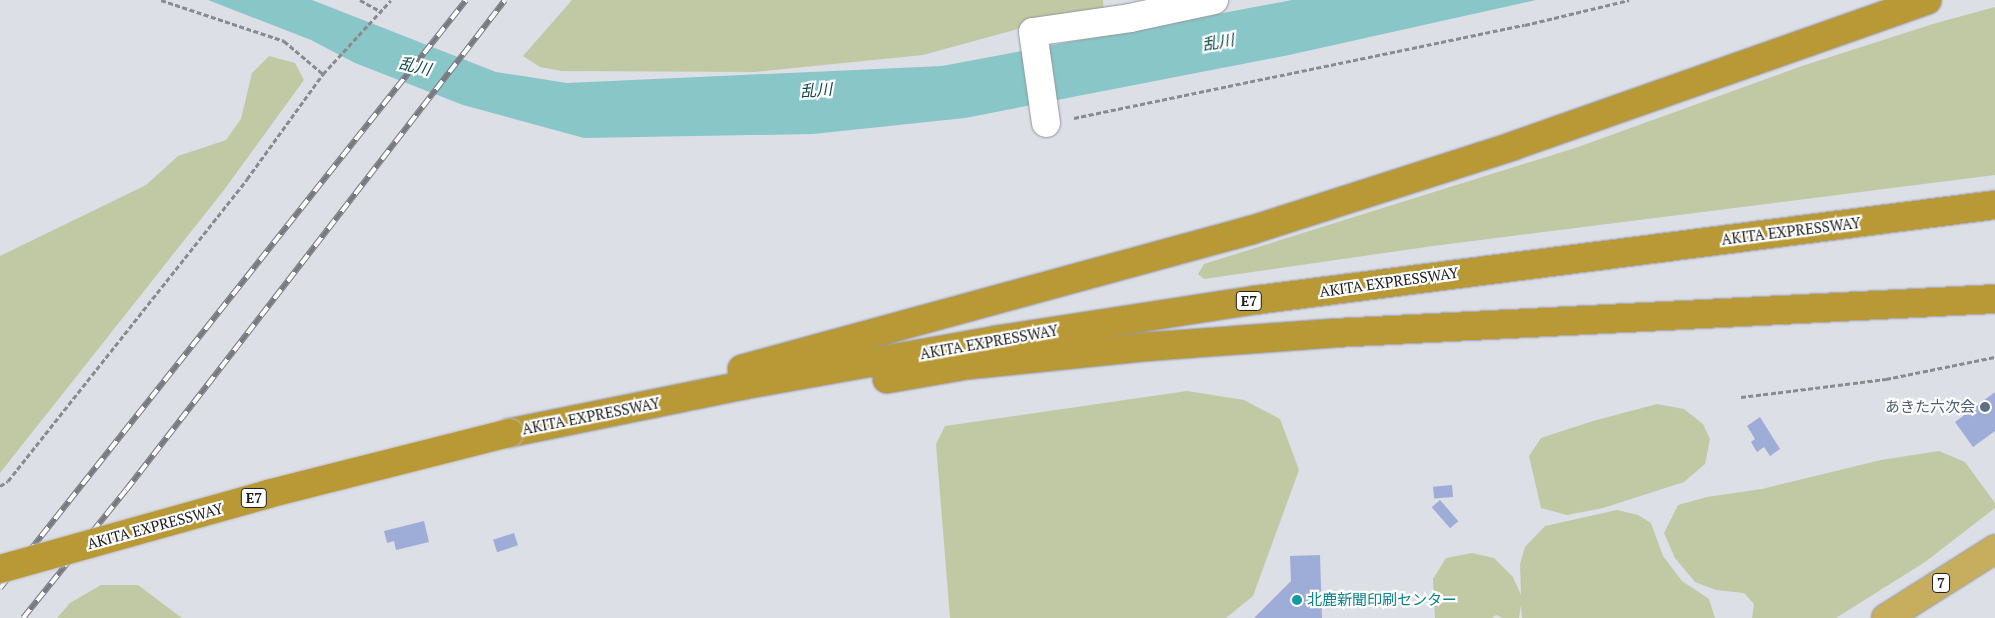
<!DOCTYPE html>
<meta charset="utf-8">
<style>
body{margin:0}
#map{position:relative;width:1995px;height:618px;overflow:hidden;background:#dcdfe6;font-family:"PT Serif","Noto Sans JP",serif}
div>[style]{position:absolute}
.green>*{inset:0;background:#c1c9a4}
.water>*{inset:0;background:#88c6c7}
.building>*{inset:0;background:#9eadd7;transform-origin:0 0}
.path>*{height:3px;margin-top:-1.5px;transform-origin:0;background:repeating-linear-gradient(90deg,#898b8f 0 5px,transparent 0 7.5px)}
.roads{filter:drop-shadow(0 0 1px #93959c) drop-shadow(0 0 1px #93959c)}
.minor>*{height:28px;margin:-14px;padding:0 14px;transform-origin:14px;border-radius:14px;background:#fff}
.trunk>*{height:28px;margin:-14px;padding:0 14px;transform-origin:14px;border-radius:14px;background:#c6ae5e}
.motorway>*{height:28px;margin:-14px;padding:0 14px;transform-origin:14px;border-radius:14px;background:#b89936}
.rail>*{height:5.5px;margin-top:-2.75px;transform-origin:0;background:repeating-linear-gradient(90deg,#fff 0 11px,#787a7f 0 22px);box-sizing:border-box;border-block:1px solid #787a7f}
.bridges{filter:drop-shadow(0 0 1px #bbbbbc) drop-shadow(0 0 1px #bbbbbc)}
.motorway-bridge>*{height:28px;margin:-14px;padding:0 14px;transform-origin:14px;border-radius:14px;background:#b89936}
.dots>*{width:14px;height:14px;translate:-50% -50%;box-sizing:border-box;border:2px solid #fff;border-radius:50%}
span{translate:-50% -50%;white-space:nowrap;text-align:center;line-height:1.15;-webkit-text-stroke:4.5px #fff;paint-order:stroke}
.shield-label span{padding:1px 4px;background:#fff;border:1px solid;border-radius:4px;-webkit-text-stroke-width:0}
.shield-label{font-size:14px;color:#1c1d1f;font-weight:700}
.street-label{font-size:15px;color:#1c1d1f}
.service-label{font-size:15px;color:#4e5e75}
.right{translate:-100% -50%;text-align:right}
.culture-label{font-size:15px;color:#0d838f}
.left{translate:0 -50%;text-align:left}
.water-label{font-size:16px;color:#0e4748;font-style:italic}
</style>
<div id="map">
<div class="green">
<i style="clip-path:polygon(572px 0,1103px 0,1104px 13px,1029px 26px,923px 55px,755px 72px,562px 71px,540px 67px,523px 56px)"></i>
<i style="clip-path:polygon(1995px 7px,1995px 175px,1433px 246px,1204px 279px,1198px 274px,1204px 264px,1578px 147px,1802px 66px,1936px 23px)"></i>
<i style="clip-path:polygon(269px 56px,295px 63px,304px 80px,224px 190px,0 473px,0 256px,146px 185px,178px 156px,226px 140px,241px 119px,252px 73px)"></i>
<i style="clip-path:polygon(1187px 391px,1244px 400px,1280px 419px,1299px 470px,1253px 596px,1226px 618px,950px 618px,936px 444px,945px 426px)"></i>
<i style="clip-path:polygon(1657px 404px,1684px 409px,1703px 424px,1710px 439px,1705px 464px,1684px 482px,1603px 508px,1567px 515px,1541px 508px,1529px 456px,1541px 438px,1593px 421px)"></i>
<i style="clip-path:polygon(1939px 451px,1965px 462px,1995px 503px,1995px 508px,1925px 562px,1836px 618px,1752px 618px,1754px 604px,1744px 593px,1716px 590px,1695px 582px,1675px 558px,1664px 533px,1678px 505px,1707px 497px,1762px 489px,1881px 460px)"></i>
<i style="clip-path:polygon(1617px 510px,1638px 515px,1651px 523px,1663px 556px,1682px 581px,1709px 599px,1715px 618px,1522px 618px,1521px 605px,1519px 618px,1503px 618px,1496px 615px,1492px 618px,1435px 618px,1433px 579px,1446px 558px,1472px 553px,1494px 558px,1513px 577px,1521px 595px,1520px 564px,1525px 547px,1545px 526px)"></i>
<i style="clip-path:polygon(101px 585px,138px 585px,182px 618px,57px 618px,70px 603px)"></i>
</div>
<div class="water">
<i style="clip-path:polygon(208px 0,312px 0,496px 72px,567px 83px,942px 66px,1292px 0,1536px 0,1289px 55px,965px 118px,813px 134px,584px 138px,463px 105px,355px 63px,311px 40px)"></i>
</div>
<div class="building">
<i style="clip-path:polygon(1995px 392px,1995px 431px,1973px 447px,1955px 422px)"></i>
<i style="clip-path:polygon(1760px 417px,1780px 449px,1770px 456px,1764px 447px,1757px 452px,1751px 442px,1755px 439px,1747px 426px)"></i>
<i style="left:1452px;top:485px;width:12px;height:19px;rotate:85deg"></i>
<i style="left:1440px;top:500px;width:28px;height:11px;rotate:49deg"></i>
<i style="clip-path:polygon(424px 521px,429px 542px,396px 550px,394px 541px,387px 543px,384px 531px)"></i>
<i style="left:514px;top:533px;width:13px;height:22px;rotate:72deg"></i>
<i style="clip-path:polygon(1320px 555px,1322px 618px,1254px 618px,1291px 581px,1290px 556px)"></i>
</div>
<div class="path">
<i style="left:161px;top:0;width:130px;rotate:18.4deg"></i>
<i style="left:284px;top:41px;width:51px;rotate:40.2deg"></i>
<i style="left:360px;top:0;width:25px;rotate:29deg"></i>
<i style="left:1074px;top:118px;width:460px;rotate:-11.7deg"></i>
<i style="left:1525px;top:25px;width:107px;rotate:-13.5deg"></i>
<i style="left:1741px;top:397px;width:146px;rotate:-7.1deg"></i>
<i style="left:1886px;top:379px;width:111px;rotate:-11.4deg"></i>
<i style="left:0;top:486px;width:9px;rotate:-32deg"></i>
<i style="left:8px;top:481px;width:385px;rotate:-51.6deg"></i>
<i style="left:247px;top:179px;width:130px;rotate:-54.1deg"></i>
<i style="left:323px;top:74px;width:100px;rotate:-47.4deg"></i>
</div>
<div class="roads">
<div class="minor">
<i style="left:1046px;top:123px;width:92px;rotate:-98.1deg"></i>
<i style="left:1033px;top:32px;width:98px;rotate:-8.2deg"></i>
<i style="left:1130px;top:18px;width:86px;rotate:-12.1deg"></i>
</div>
<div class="trunk">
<i style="left:1886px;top:618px;width:129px;rotate:-32.3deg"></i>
</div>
<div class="motorway">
<i style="left:742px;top:369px;width:529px;rotate:-15.25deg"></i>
<i style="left:1252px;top:230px;width:274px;rotate:-17.8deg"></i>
<i style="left:1513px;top:146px;width:439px;rotate:-19.4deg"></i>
<i style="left:887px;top:379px;width:82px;rotate:-9.8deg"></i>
<i style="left:968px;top:365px;width:177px;rotate:-5.8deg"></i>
<i style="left:1144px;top:347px;width:192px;rotate:-4.2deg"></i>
<i style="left:1335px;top:333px;width:661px;rotate:-2.95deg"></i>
<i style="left:509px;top:433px;width:240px;rotate:-11.5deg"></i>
<i style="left:744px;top:385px;width:257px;rotate:-10.1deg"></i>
<i style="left:997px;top:340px;width:262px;rotate:-8.8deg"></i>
<i style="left:1256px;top:300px;width:745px;rotate:-7.33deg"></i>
</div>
</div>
<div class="rail">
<i style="left:0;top:588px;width:750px;rotate:-51.6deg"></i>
<i style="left:23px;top:618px;width:164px;rotate:-51.2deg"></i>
<i style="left:126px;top:490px;width:619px;rotate:-52.28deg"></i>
</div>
<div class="bridges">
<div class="motorway-bridge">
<i style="left:0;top:569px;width:278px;rotate:-15.6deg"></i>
<i style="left:268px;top:494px;width:249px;rotate:-14.2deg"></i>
</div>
</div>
<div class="dots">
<i style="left:1985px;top:407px;background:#5c6f8a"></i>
<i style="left:1297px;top:600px;background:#0f9aa8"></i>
</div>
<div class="shield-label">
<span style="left:1249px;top:301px">E7</span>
<span style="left:254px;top:498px">E7</span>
<span style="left:1941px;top:583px">7</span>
</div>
<div class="street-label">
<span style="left:1791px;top:231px;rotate:-7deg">AKITA EXPRESSWAY</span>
<span style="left:1389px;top:282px;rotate:-8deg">AKITA EXPRESSWAY</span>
<span style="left:989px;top:342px;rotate:-10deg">AKITA EXPRESSWAY</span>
<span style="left:591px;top:416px;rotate:-11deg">AKITA EXPRESSWAY</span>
<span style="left:155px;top:526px;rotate:-15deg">AKITA EXPRESSWAY</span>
</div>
<div class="service-label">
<span class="right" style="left:1975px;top:407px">あきた六次会</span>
</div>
<div class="culture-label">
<span class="left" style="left:1307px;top:600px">北鹿新聞印刷センター</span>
</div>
<div class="water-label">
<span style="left:1218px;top:42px;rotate:-10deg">乱川</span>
<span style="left:415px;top:66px;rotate:13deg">乱川</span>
<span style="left:816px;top:90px;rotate:-4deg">乱川</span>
</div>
</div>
